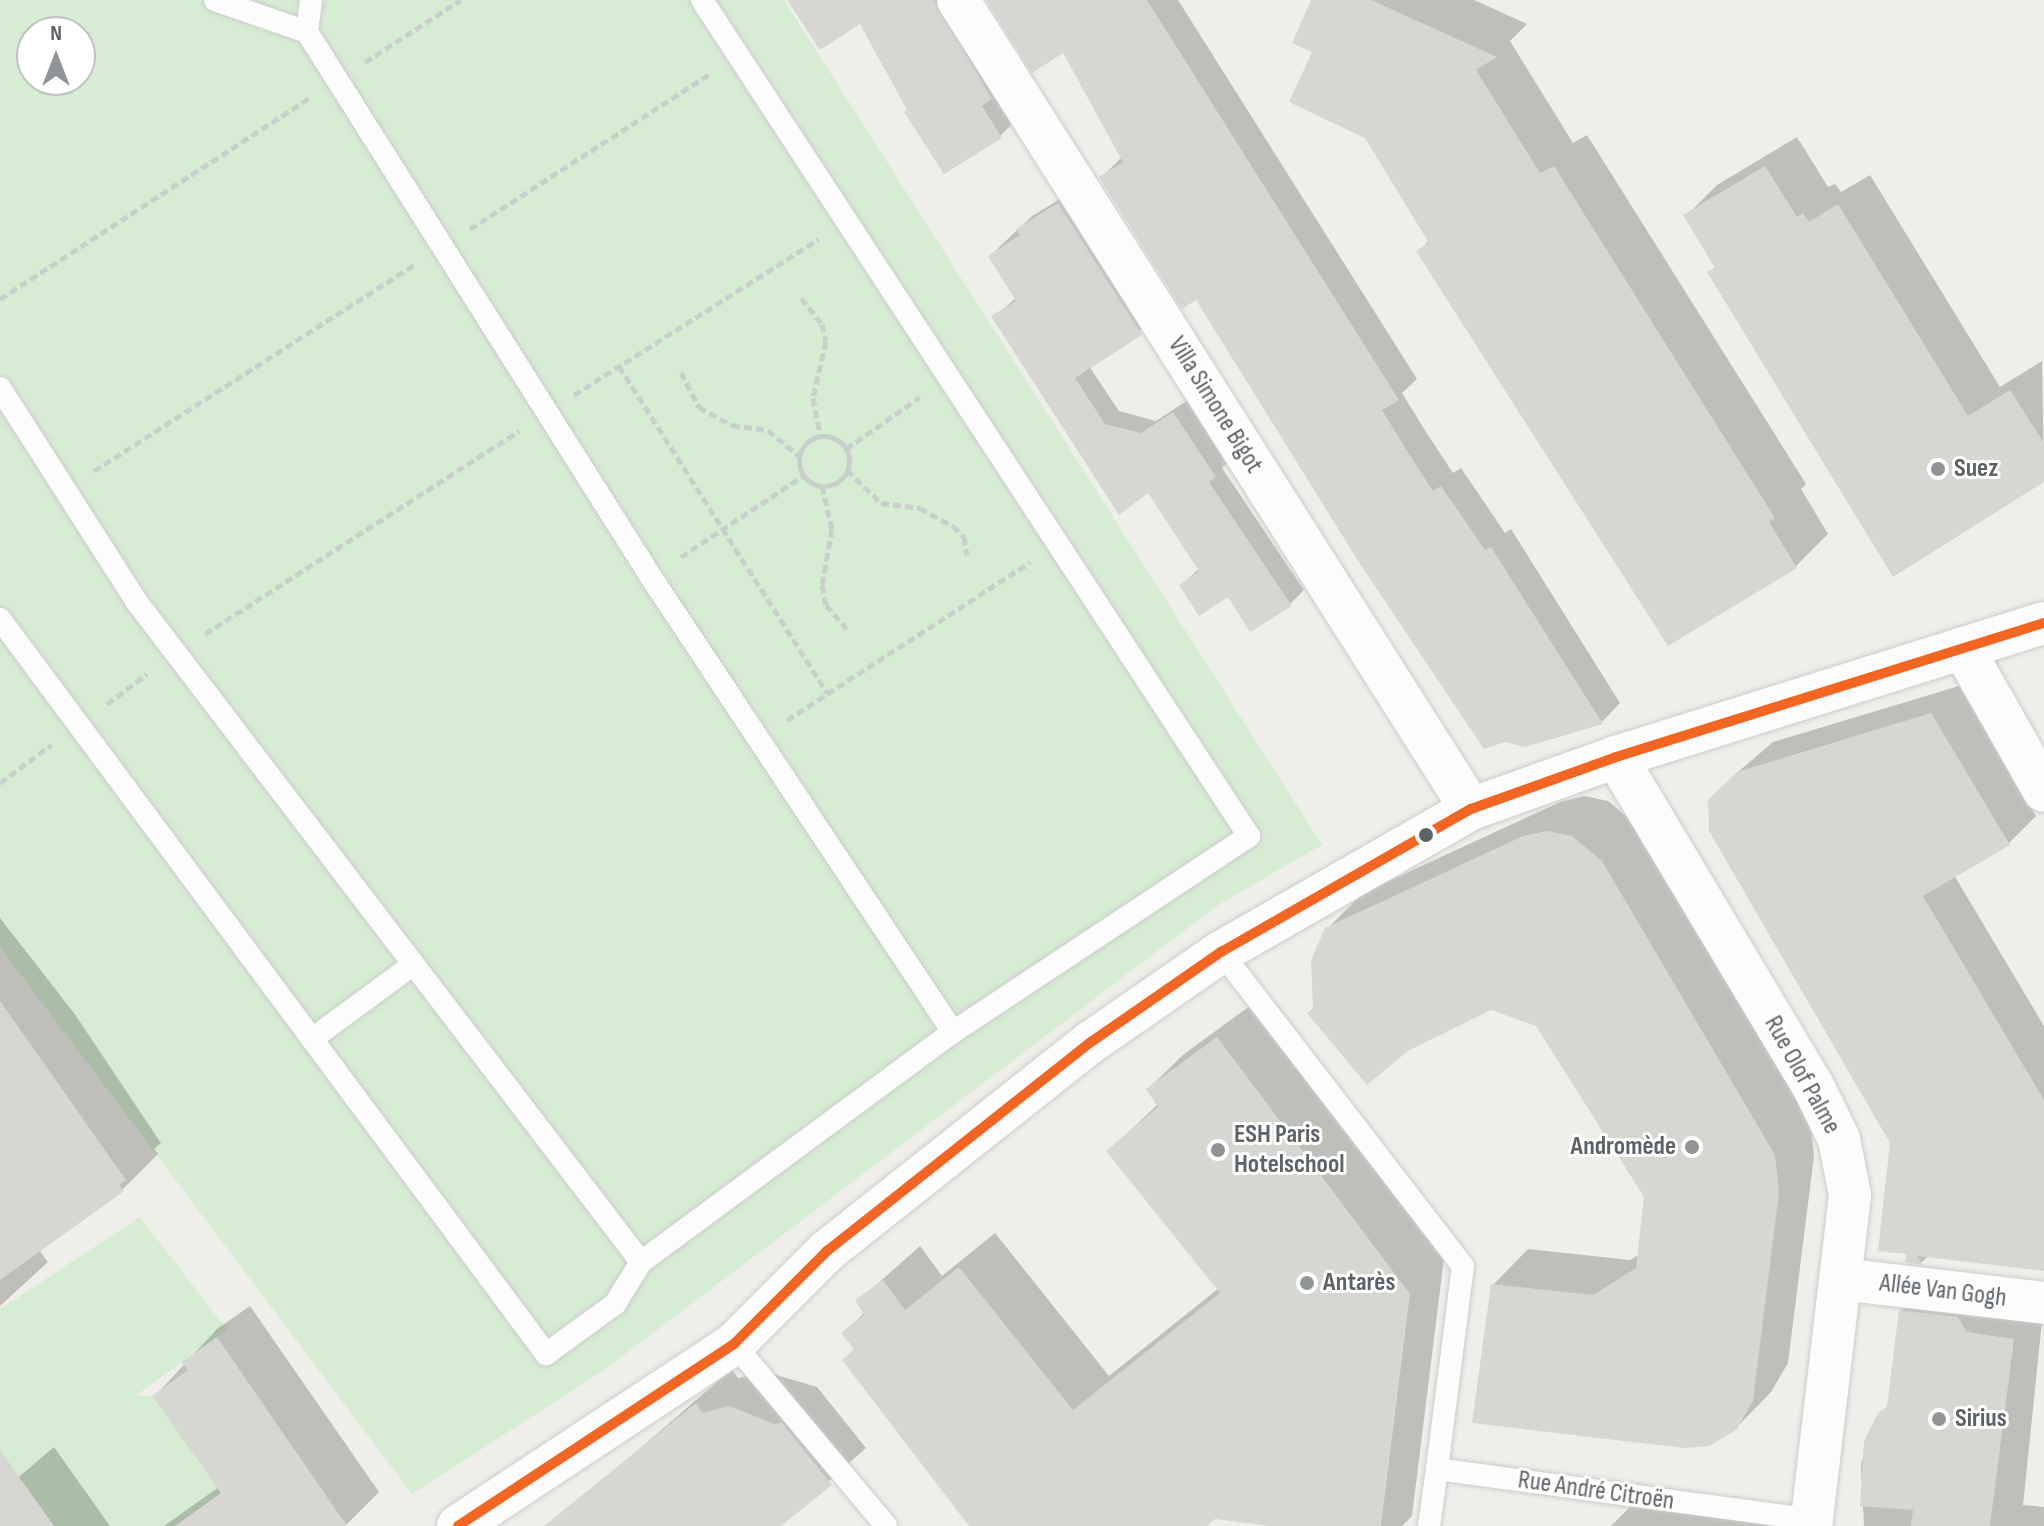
<!DOCTYPE html>
<meta charset="utf-8">
<style>
body{margin:0}
#map{position:relative;width:2044px;height:1526px;overflow:hidden;background:#efeeea;font-family:"Sofia Sans Condensed",sans-serif}
div>[style]{position:absolute}
.green>*{inset:0;background:#d6ecd3}
.shadow>*{inset:0;background:#0003}
.building>*{inset:0;background:#d7d6d3}
.path>*{height:5px;margin-top:-2.5px;transform-origin:0;background:repeating-linear-gradient(90deg,#c9d0cc 0 8px,transparent 0 12px)}
.path>.ring{margin:-2.5px;padding:0;box-sizing:content-box;background:none;border:5px solid #c9d0cc;border-radius:50%}
.roads{filter:drop-shadow(0 0 2px #ccc) drop-shadow(0 0 2px #ccc)}
.lane>*{height:22px;margin:-11px;padding:0 11px;transform-origin:11px;border-radius:11px;background:#fdfcfc}
.street>*{height:42px;margin:-21px;padding:0 21px;transform-origin:21px;border-radius:21px;background:#fdfcfc}
.bus-1>*{height:10px;margin:-5px;padding:0 5px;transform-origin:5px;border-radius:5px;background:#f26522}
.dots>*{width:22px;height:22px;translate:-50% -50%;box-sizing:border-box;border:4px solid #fff;border-radius:50%}
span{translate:-50% -50%;white-space:nowrap;text-align:center;line-height:1.15;-webkit-text-stroke:6px #fff;paint-order:stroke}
.street-label{font-size:26px;color:#5e6368}
.poi-label{font-size:26px;color:#5e6368;font-weight:700}
.left{translate:0 -50%;text-align:left}
.right{translate:-100% -50%;text-align:right}
.north{position:absolute;left:16px;top:16px;width:80px;height:80px;box-sizing:border-box;background:#fff;border:2px solid #bfc1c3;border-radius:50%;rotate:0deg;font-size:22px;font-weight:700;line-height:32px;text-align:center;color:#5e6368}
.north::after{content:'';display:block;margin:auto;width:28px;height:36px;background:#919496;clip-path:polygon(50% 0,100% 100%,50% 72%,0 100%)}
</style>
<div id="map">
<div class="green">
<i style="clip-path:polygon(evenodd,0 0,784px 0,1322px 845px,1221px 903px,604px 1370px,412px 1494px,0 947px,0 0,32px 32px,80px 32px,80px 80px,32px 80px,32px 32px)"></i>
<i style="clip-path:polygon(140px 1217px,227px 1330px,135px 1396px,152px 1396px,221px 1493px,175px 1526px,54px 1526px,20px 1478px,0 1492px,0 1309px)"></i>
</div>
<div class="shadow">
<i style="clip-path:polygon(790px 0,961px 0,1019px 117px,1000px 136px,909px 109px,861px 21px)"></i>
<i style="clip-path:polygon(989px 0,1178px 0,1417px 379px,1402px 393px,1426px 432px,1453px 473px,1461px 468px,1505px 533px,1511px 529px,1620px 703px,1602px 722px,1197px 297px,1101px 178px,1122px 157px,1063px 50px)"></i>
<i style="clip-path:polygon(1313px 0,1474px 0,1527px 24px,1510px 41px,1573px 143px,1587px 135px,1806px 484px,1801px 489px,1828px 534px,1796px 566px,1668px 643px,1419px 251px,1430px 240px,1315px 51px)"></i>
<i style="clip-path:polygon(1797px 137px,1828px 187px,1835px 184px,1841px 192px,1870px 175px,2000px 387px,2042px 361px,2044px 480px,1710px 272px,1716px 266px,1686px 216px,1717px 185px)"></i>
<i style="clip-path:polygon(1073px 191px,1154px 320px,1089px 366px,1119px 411px,1156px 421px,1188px 400px,1228px 462px,1222px 468px,1304px 590px,1290px 604px,1181px 585px,1200px 568px,1149px 491px,994px 317px,1017px 297px,990px 256px,1032px 216px)"></i>
<i style="clip-path:polygon(1959px 686px,2036px 816px,2009px 843px,1954px 875px,2044px 1026px,2044px 1269px,1930px 1255px,1922px 1262px,1907px 1261px,1892px 1143px,1738px 772px,1773px 742px)"></i>
<i style="clip-path:polygon(1584px 796px,1608px 801px,1637px 825px,1810px 1119px,1814px 1156px,1788px 1363px,1771px 1392px,1735px 1429px,1493px 1285px,1528px 1249px,1630px 1260px,1639px 1255px,1646px 1197px,1538px 1025px,1491px 1008px,1315px 1008px,1327px 929px,1363px 893px,1560px 802px)"></i>
<i style="clip-path:polygon(0 918px,74px 1013px,161px 1143px,154px 1149px,158px 1154px,123px 1189px,39px 1250px,48px 1262px,0 1306px)"></i>
<i style="clip-path:polygon(1254px 1003px,1444px 1258px,1412px 1516px,1402px 1526px,1285px 1526px,1214px 1517px,1204px 1526px,972px 1526px,844px 1333px,865px 1312px,858px 1301px,920px 1246px,942px 1276px,995px 1233px,1109px 1376px,1219px 1288px,1109px 1151px,1158px 1104px,1148px 1089px,1184px 1054px)"></i>
<i style="clip-path:polygon(1937px 1275px,2044px 1302px,2023px 1505px,2044px 1507px,2044px 1526px,1864px 1526px,1861px 1465px,1871px 1427px,1889px 1408px,1901px 1311px)"></i>
<i style="clip-path:polygon(250px 1306px,379px 1492px,345px 1526px,164px 1526px,219px 1487px,155px 1396px,217px 1329px)"></i>
<i style="clip-path:polygon(732px 1369px,738px 1378px,766px 1372px,817px 1387px,866px 1448px,778px 1526px,550px 1526px)"></i>
<i style="clip-path:polygon(54px 1447px,110px 1526px,0 1526px,0 1493px)"></i>
<i style="clip-path:polygon(1636px 1501px,1770px 1518px,1769px 1526px,1611px 1526px)"></i>
</div>
<div class="building">
<i style="clip-path:polygon(787px 0,934px 0,992px 99px,982px 106px,1002px 138px,944px 174px,904px 112px,907px 110px,860px 24px,820px 50px)"></i>
<i style="clip-path:polygon(986px 0,1147px 0,1399px 400px,1382px 410px,1407px 451px,1433px 491px,1441px 486px,1485px 550px,1491px 547px,1603px 724px,1525px 747px,1505px 742px,1484px 749px,1360px 564px,1196px 300px,1182px 309px,1099px 177px,1123px 162px,1063px 53px,1032px 73px)"></i>
<i style="clip-path:polygon(1311px 0,1371px 0,1497px 57px,1476px 70px,1540px 173px,1554px 166px,1775px 518px,1769px 522px,1797px 568px,1668px 646px,1416px 251px,1429px 243px,1365px 138px,1289px 102px,1312px 52px,1292px 43px)"></i>
<i style="clip-path:polygon(1765px 166px,1797px 217px,1803px 213px,1809px 222px,1838px 204px,1968px 416px,2010px 390px,2044px 443px,2044px 482px,1893px 577px,1707px 272px,1715px 268px,1683px 215px)"></i>
<i style="clip-path:polygon(1058px 203px,1142px 335px,1075px 378px,1105px 424px,1141px 433px,1173px 412px,1216px 477px,1209px 482px,1292px 606px,1250px 632px,1228px 597px,1199px 616px,1179px 585px,1199px 571px,1148px 493px,1119px 515px,991px 316px,1016px 301px,988px 256px,1020px 235px,1016px 229px)"></i>
<i style="clip-path:polygon(1931px 713px,2010px 845px,1923px 896px,2044px 1100px,2044px 1271px,1917px 1256px,1923px 1265px,1905px 1262px,1906px 1254px,1878px 1251px,1890px 1143px,1709px 831px,1708px 800px,1737px 772px)"></i>
<i style="clip-path:polygon(1547px 831px,1572px 836px,1602px 861px,1775px 1155px,1779px 1193px,1753px 1401px,1736px 1430px,1709px 1446px,1684px 1448px,1472px 1423px,1491px 1284px,1593px 1295px,1636px 1268px,1644px 1197px,1536px 1026px,1491px 1010px,1408px 1051px,1367px 1085px,1307px 1013px,1313px 1008px,1311px 960px,1325px 928px,1523px 836px)"></i>
<i style="clip-path:polygon(0 1001px,126px 1180px,119px 1185px,124px 1191px,0 1280px)"></i>
<i style="clip-path:polygon(1217px 1037px,1410px 1294px,1381px 1526px,1270px 1526px,1215px 1519px,1207px 1526px,969px 1526px,842px 1360px,854px 1349px,841px 1333px,864px 1315px,855px 1300px,883px 1280px,905px 1310px,959px 1267px,1073px 1410px,1220px 1293px,1106px 1151px,1158px 1107px,1146px 1089px)"></i>
<i style="clip-path:polygon(1899px 1310px,1958px 1317px,1967px 1332px,2014px 1339px,1990px 1526px,1911px 1526px,1913px 1510px,1860px 1506px,1864px 1441px,1878px 1413px,1887px 1407px)"></i>
<i style="clip-path:polygon(217px 1337px,347px 1526px,175px 1526px,221px 1493px,152px 1396px,188px 1370px,182px 1362px)"></i>
<i style="clip-path:polygon(696px 1403px,702px 1413px,729px 1406px,775px 1424px,781px 1422px,832px 1485px,781px 1526px,544px 1526px)"></i>
<i style="clip-path:polygon(0 1450px,54px 1526px,0 1526px)"></i>
</div>
<div class="path">
<i style="left:365px;top:62px;width:114px;rotate:-32.9deg"></i>
<i style="left:470px;top:229px;width:287px;rotate:-32.9deg"></i>
<i style="left:801px;top:298px;width:33px;rotate:51deg"></i>
<i style="left:822px;top:324px;width:17px;rotate:77deg"></i>
<i style="left:826px;top:341px;width:58px;rotate:102.8deg"></i>
<i style="left:813px;top:398px;width:38px;rotate:79deg"></i>
<i style="left:0;top:299px;width:369px;rotate:-33deg"></i>
<i style="left:619px;top:366px;width:388px;rotate:57.5deg"></i>
<i style="left:681px;top:372px;width:39px;rotate:63deg"></i>
<i style="left:699px;top:407px;width:38px;rotate:29deg"></i>
<i style="left:732px;top:425px;width:36px;rotate:8deg"></i>
<i style="left:768px;top:430px;width:40px;rotate:40deg"></i>
<i style="left:574px;top:395px;width:290px;rotate:-32.5deg"></i>
<i class="ring" style="left:799px;top:436px;width:45px;height:45px"></i>
<i style="left:846px;top:449px;width:90px;rotate:-35.1deg"></i>
<i style="left:847px;top:470px;width:47px;rotate:44.1deg"></i>
<i style="left:881px;top:503px;width:39px;rotate:7deg"></i>
<i style="left:920px;top:508px;width:38px;rotate:29deg"></i>
<i style="left:953px;top:526px;width:16px;rotate:45deg"></i>
<i style="left:964px;top:537px;width:18px;rotate:81deg"></i>
<i style="left:94px;top:471px;width:382px;rotate:-32.8deg"></i>
<i style="left:822px;top:486px;width:44px;rotate:76.9deg"></i>
<i style="left:832px;top:529px;width:57px;rotate:100.1deg"></i>
<i style="left:822px;top:585px;width:20px;rotate:79deg"></i>
<i style="left:826px;top:605px;width:32px;rotate:49deg"></i>
<i style="left:681px;top:557px;width:146px;rotate:-33.6deg"></i>
<i style="left:205px;top:634px;width:374px;rotate:-32.9deg"></i>
<i style="left:107px;top:704px;width:50px;rotate:-36.9deg"></i>
<i style="left:787px;top:720px;width:290px;rotate:-33deg"></i>
<i style="left:0;top:783px;width:64px;rotate:-36.7deg"></i>
</div>
<div class="roads">
<div class="lane">
<i style="left:215px;top:0;width:97px;rotate:19.2deg"></i>
<i style="left:311px;top:0;width:32px;rotate:97deg"></i>
<i style="left:307px;top:32px;width:644px;rotate:57.74deg"></i>
<i style="left:651px;top:577px;width:546px;rotate:56.43deg"></i>
<i style="left:953px;top:1032px;width:355px;rotate:-33.5deg"></i>
<i style="left:1249px;top:836px;width:999px;rotate:-123.2deg"></i>
<i style="left:0;top:388px;width:253px;rotate:57.4deg"></i>
<i style="left:136px;top:601px;width:832px;rotate:52.62deg"></i>
<i style="left:641px;top:1262px;width:388px;rotate:-36.4deg"></i>
<i style="left:0;top:619px;width:916px;rotate:53.39deg"></i>
<i style="left:546px;top:1354px;width:85px;rotate:-35.9deg"></i>
<i style="left:615px;top:1304px;width:49px;rotate:-58.2deg"></i>
<i style="left:1221px;top:952px;width:396px;rotate:52.4deg"></i>
<i style="left:1463px;top:1266px;width:205px;rotate:97.3deg"></i>
<i style="left:312px;top:1039px;width:123px;rotate:-36.4deg"></i>
<i style="left:734px;top:1344px;width:237px;rotate:50.1deg"></i>
<i style="left:1429px;top:1526px;width:58px;rotate:-82deg"></i>
<i style="left:1437px;top:1469px;width:378px;rotate:7.7deg"></i>
</div>
<div class="street">
<i style="left:958px;top:0;width:958px;rotate:57.62deg"></i>
<i style="left:1963px;top:648px;width:164px;rotate:60.5deg"></i>
<i style="left:1616px;top:757px;width:381px;rotate:59.1deg"></i>
<i style="left:1812px;top:1084px;width:61px;rotate:63.9deg"></i>
<i style="left:1839px;top:1139px;width:57px;rotate:78.9deg"></i>
<i style="left:1850px;top:1195px;width:333px;rotate:96.7deg"></i>
<i style="left:1841px;top:1279px;width:204px;rotate:6.7deg"></i>
<i style="left:458px;top:1526px;width:331px;rotate:-33.4deg"></i>
<i style="left:734px;top:1344px;width:132px;rotate:-45deg"></i>
<i style="left:827px;top:1251px;width:337px;rotate:-38.4deg"></i>
<i style="left:1091px;top:1042px;width:158px;rotate:-34.7deg"></i>
<i style="left:1221px;top:952px;width:288px;rotate:-29.8deg"></i>
<i style="left:1471px;top:809px;width:154px;rotate:-19.7deg"></i>
<i style="left:1616px;top:757px;width:448px;rotate:-17.4deg"></i>
</div>
</div>
<div class="bus-1">
<i style="left:458px;top:1526px;width:331px;rotate:-33.4deg"></i>
<i style="left:734px;top:1344px;width:132px;rotate:-45deg"></i>
<i style="left:827px;top:1251px;width:337px;rotate:-38.4deg"></i>
<i style="left:1091px;top:1042px;width:158px;rotate:-34.7deg"></i>
<i style="left:1221px;top:952px;width:288px;rotate:-29.8deg"></i>
<i style="left:1471px;top:809px;width:154px;rotate:-19.7deg"></i>
<i style="left:1616px;top:757px;width:448px;rotate:-17.4deg"></i>
</div>
<div class="dots">
<i style="left:1938px;top:469px;background:#919496"></i>
<i style="left:1426px;top:835px;background:#5e6368"></i>
<i style="left:1692px;top:1147px;background:#919496"></i>
<i style="left:1218px;top:1150px;background:#919496"></i>
<i style="left:1307px;top:1283px;background:#919496"></i>
<i style="left:1939px;top:1419px;background:#919496"></i>
</div>
<div class="street-label">
<span style="left:1215px;top:405px;rotate:58deg">Villa Simone Bigot</span>
<span style="left:1802px;top:1075px;rotate:61deg">Rue Olof Palme</span>
<span style="left:1943px;top:1291px;rotate:7deg">Allée Van Gogh</span>
<span style="left:1596px;top:1491px;rotate:8deg">Rue André Citroën</span>
</div>
<div class="poi-label">
<span class="left" style="left:1954px;top:469px">Suez</span>
<span class="left" style="left:1234px;top:1150px">ESH Paris<br>Hotelschool</span>
<span class="right" style="left:1676px;top:1147px">Andromède</span>
<span class="left" style="left:1323px;top:1283px">Antarès</span>
<span class="left" style="left:1955px;top:1419px">Sirius</span>
</div>
<div class="north">N</div>
</div>
